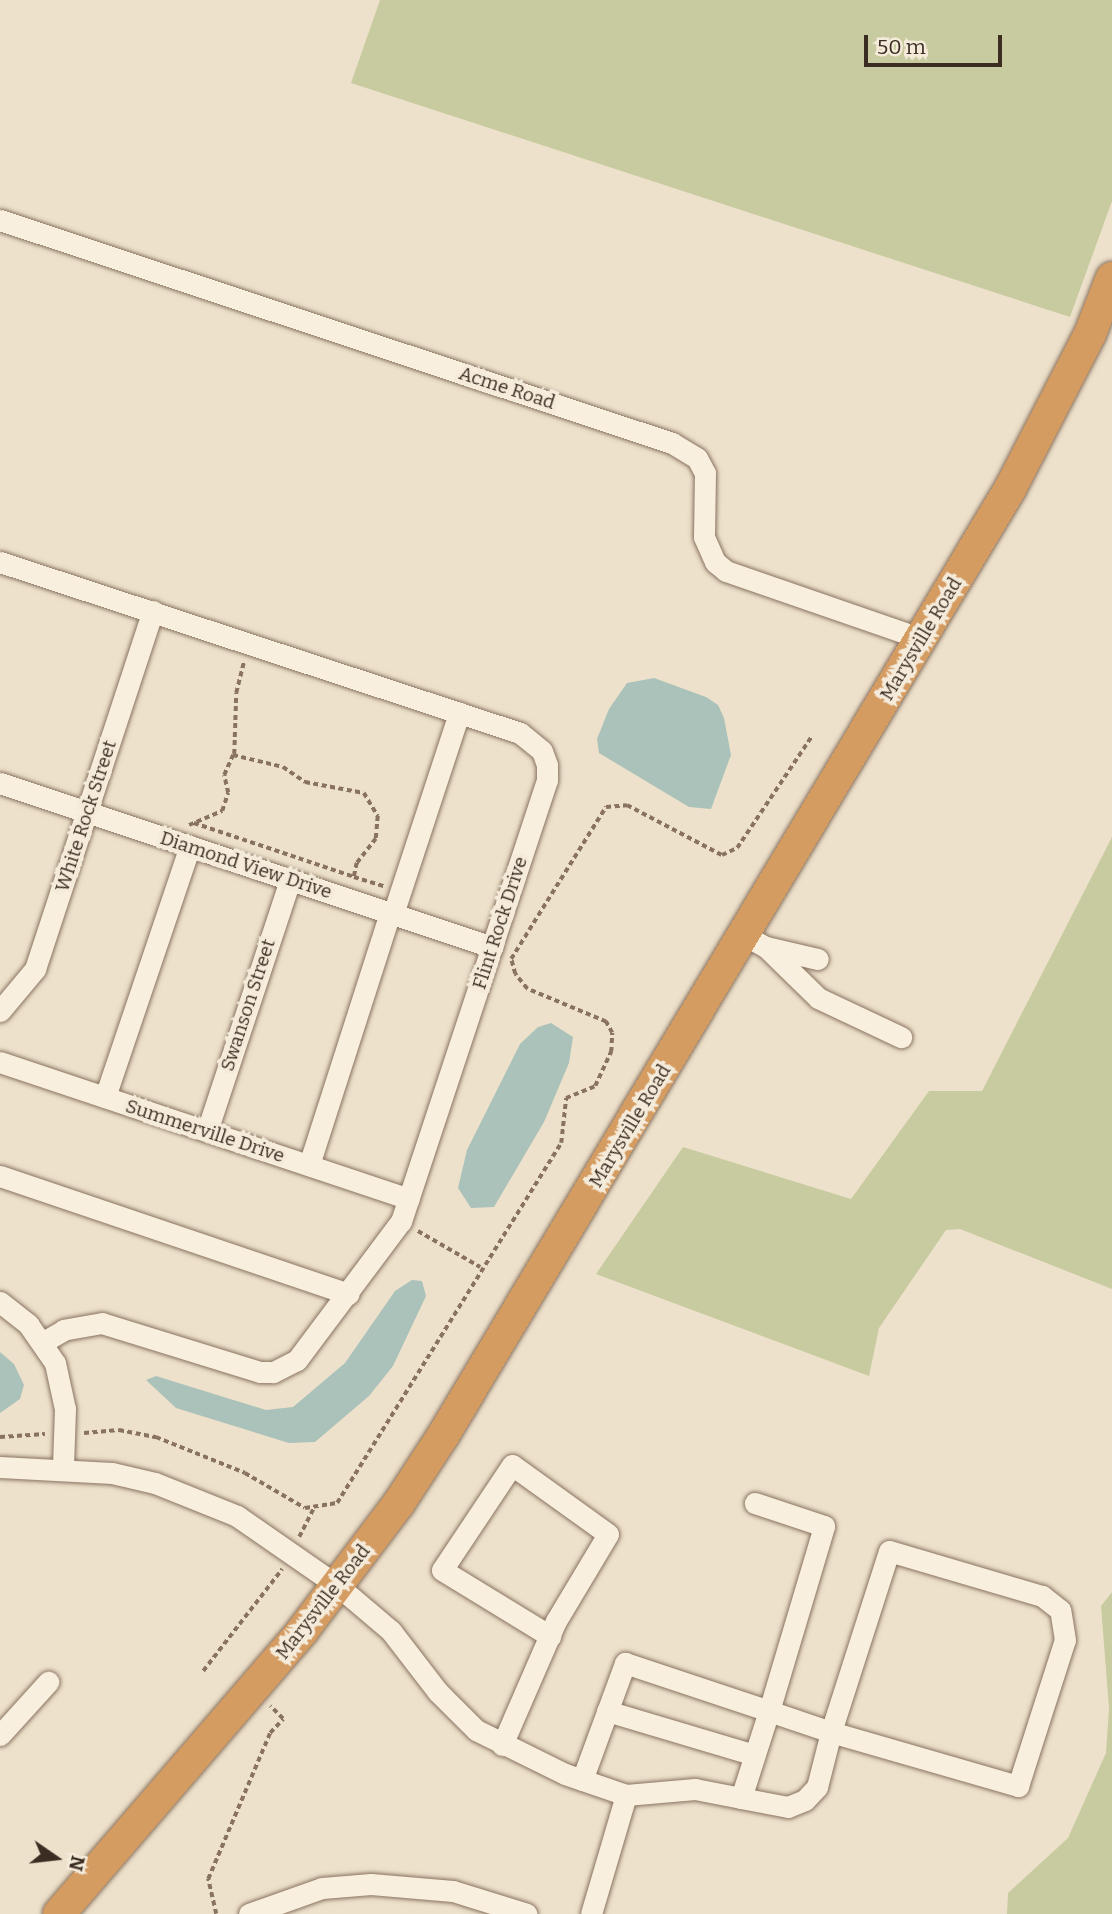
<!DOCTYPE html>
<style>
body{margin:0}
#map{position:relative;width:1112px;height:1914px;overflow:hidden;background:#ede1cb;font-family:Bitter,serif}
div>[style]{position:absolute}
.green>*{inset:0;background:#c8cb9f}
.water>*{inset:0;background:#abc2ba}
.path>*{height:3.5px;margin-top:-1.75px;transform-origin:0;background:repeating-linear-gradient(90deg,#897360 0 5px,transparent 0 8.5px)}
.roads{filter:drop-shadow(0 0 2px #897360) drop-shadow(0 0 2px #897360)}
.minor>*{height:21px;margin:-10.5px;padding:0 10.5px;transform-origin:10.5px;border-radius:10.5px;background:#f8efde}
.highway>*{height:32px;margin:-16px;padding:0 16px;transform-origin:16px;border-radius:16px;background:#d59c62}
span{translate:-50% -50%;white-space:nowrap;text-align:center;line-height:1.15;-webkit-text-stroke:7px #f5ebda;paint-order:stroke}
.street-label{font-size:19px;color:#3b2d22}
.north{position:absolute;left:21px;top:1823px;width:70px;height:70px;-webkit-text-stroke:5px #f5ebda;paint-order:stroke;rotate:104deg;font-size:19px;font-weight:700;line-height:28px;text-align:center;color:#3b2d22}
.north::after{content:'';display:block;margin:auto;width:24px;height:32px;background:#3b2d22;clip-path:polygon(50% 0,100% 100%,50% 72%,0 100%)}
.scale{position:absolute;left:864px;top:35px;width:138px;height:32px;box-sizing:border-box;border:4px solid #3b2d22;border-top:0;padding-left:9px;font-size:21px;line-height:24px;white-space:nowrap;color:#3b2d22;-webkit-text-stroke:5px #f5ebda;paint-order:stroke}
</style>
<div id="map">
<div class="green">
<i style="clip-path:polygon(380px 0,1112px 0,1112px 201px,1070px 317px,351px 83px)"></i>
<i style="clip-path:polygon(1112px 837px,1112px 1289px,960px 1229px,946px 1230px,879px 1328px,869px 1376px,596px 1274px,683px 1147px,851px 1199px,929px 1091px,982px 1091px)"></i>
<i style="clip-path:polygon(1112px 1592px,1112px 1914px,1007px 1914px,1008px 1893px,1068px 1838px,1106px 1753px,1109px 1708px,1101px 1606px)"></i>
</div>
<div class="water">
<i style="clip-path:polygon(654px 678px,706px 697px,718px 705px,724px 718px,731px 755px,711px 809px,689px 807px,599px 753px,597px 739px,609px 709px,627px 683px)"></i>
<i style="clip-path:polygon(551px 1023px,573px 1037px,569px 1063px,544px 1122px,494px 1207px,471px 1208px,458px 1188px,467px 1150px,520px 1044px,538px 1027px)"></i>
<i style="clip-path:polygon(412px 1280px,422px 1281px,426px 1296px,393px 1366px,369px 1396px,315px 1442px,289px 1443px,176px 1408px,146px 1380px,156px 1376px,266px 1410px,293px 1407px,345px 1363px,395px 1291px)"></i>
<i style="clip-path:polygon(0 1352px,14px 1364px,24px 1385px,20px 1399px,0 1413px)"></i>
</div>
<div class="path">
<i style="left:234px;top:754px;width:61px;rotate:-88.1deg"></i>
<i style="left:236px;top:693px;width:32px;rotate:-76deg"></i>
<i style="left:194px;top:823px;width:169px;rotate:18.6deg"></i>
<i style="left:189px;top:825px;width:36px;rotate:-23deg"></i>
<i style="left:222px;top:811px;width:19px;rotate:-72deg"></i>
<i style="left:228px;top:793px;width:18px;rotate:-103deg"></i>
<i style="left:224px;top:775px;width:22px;rotate:-66deg"></i>
<i style="left:233px;top:755px;width:51px;rotate:13.5deg"></i>
<i style="left:283px;top:767px;width:27px;rotate:34deg"></i>
<i style="left:305px;top:782px;width:60px;rotate:10.6deg"></i>
<i style="left:364px;top:793px;width:27px;rotate:59deg"></i>
<i style="left:378px;top:816px;width:23px;rotate:95deg"></i>
<i style="left:376px;top:839px;width:31px;rotate:128deg"></i>
<i style="left:357px;top:863px;width:14px;rotate:102deg"></i>
<i style="left:354px;top:877px;width:31px;rotate:17deg"></i>
<i style="left:418px;top:1231px;width:72px;rotate:30.1deg"></i>
<i style="left:84px;top:1433px;width:35px;rotate:-5deg"></i>
<i style="left:119px;top:1430px;width:38px;rotate:11deg"></i>
<i style="left:156px;top:1437px;width:96px;rotate:22deg"></i>
<i style="left:245px;top:1473px;width:69px;rotate:30.3deg"></i>
<i style="left:305px;top:1508px;width:32px;rotate:-9deg"></i>
<i style="left:337px;top:1503px;width:424px;rotate:-58.1deg"></i>
<i style="left:561px;top:1143px;width:45px;rotate:-83.7deg"></i>
<i style="left:566px;top:1098px;width:31px;rotate:-22deg"></i>
<i style="left:595px;top:1086px;width:38px;rotate:-65deg"></i>
<i style="left:611px;top:1052px;width:19px;rotate:-87deg"></i>
<i style="left:612px;top:1033px;width:13px;rotate:-119deg"></i>
<i style="left:606px;top:1022px;width:86px;rotate:-157.3deg"></i>
<i style="left:527px;top:989px;width:19px;rotate:-129deg"></i>
<i style="left:515px;top:974px;width:16px;rotate:-105deg"></i>
<i style="left:511px;top:959px;width:34px;rotate:-58deg"></i>
<i style="left:529px;top:930px;width:145px;rotate:-58deg"></i>
<i style="left:606px;top:807px;width:21px;rotate:-5deg"></i>
<i style="left:627px;top:805px;width:107px;rotate:27.8deg"></i>
<i style="left:722px;top:855px;width:17px;rotate:-25deg"></i>
<i style="left:737px;top:848px;width:135px;rotate:-56.2deg"></i>
<i style="left:0;top:1437px;width:45px;rotate:-3.8deg"></i>
<i style="left:299px;top:1537px;width:33px;rotate:-63deg"></i>
<i style="left:203px;top:1671px;width:129px;rotate:-52.2deg"></i>
<i style="left:216px;top:1914px;width:36px;rotate:-103deg"></i>
<i style="left:208px;top:1879px;width:159px;rotate:-67deg"></i>
<i style="left:270px;top:1733px;width:19px;rotate:-47deg"></i>
<i style="left:283px;top:1719px;width:18px;rotate:-135deg"></i>
</div>
<div class="roads">
<div class="minor">
<i style="left:0;top:220px;width:708px;rotate:18.36deg"></i>
<i style="left:672px;top:443px;width:29px;rotate:31deg"></i>
<i style="left:697px;top:458px;width:17px;rotate:62deg"></i>
<i style="left:705px;top:473px;width:64px;rotate:90.9deg"></i>
<i style="left:704px;top:537px;width:27px;rotate:66deg"></i>
<i style="left:715px;top:562px;width:14px;rotate:39deg"></i>
<i style="left:726px;top:571px;width:207px;rotate:19.1deg"></i>
<i style="left:0;top:562px;width:547px;rotate:18.2deg"></i>
<i style="left:520px;top:733px;width:28px;rotate:39deg"></i>
<i style="left:542px;top:751px;width:15px;rotate:70deg"></i>
<i style="left:547px;top:765px;width:15px;rotate:90deg"></i>
<i style="left:547px;top:780px;width:465px;rotate:108.3deg"></i>
<i style="left:401px;top:1221px;width:174px;rotate:126.8deg"></i>
<i style="left:297px;top:1360px;width:27px;rotate:153deg"></i>
<i style="left:273px;top:1372px;width:13px;rotate:180deg"></i>
<i style="left:260px;top:1372px;width:165px;rotate:-162.8deg"></i>
<i style="left:102px;top:1323px;width:39px;rotate:170deg"></i>
<i style="left:64px;top:1330px;width:24px;rotate:150deg"></i>
<i style="left:0;top:783px;width:519px;rotate:18.43deg"></i>
<i style="left:393px;top:914px;width:212px;rotate:-71.8deg"></i>
<i style="left:744px;top:935px;width:25px;rotate:29deg"></i>
<i style="left:766px;top:947px;width:73px;rotate:44.4deg"></i>
<i style="left:818px;top:998px;width:92px;rotate:25.2deg"></i>
<i style="left:766px;top:947px;width:53px;rotate:13deg"></i>
<i style="left:0;top:1011px;width:55px;rotate:-50.2deg"></i>
<i style="left:35px;top:969px;width:377px;rotate:-71.8deg"></i>
<i style="left:0;top:1062px;width:431px;rotate:18.5deg"></i>
<i style="left:105px;top:1097px;width:265px;rotate:-71.3deg"></i>
<i style="left:207px;top:1131px;width:264px;rotate:-71.7deg"></i>
<i style="left:309px;top:1165px;width:265px;rotate:-72.2deg"></i>
<i style="left:0;top:1176px;width:368px;rotate:18.7deg"></i>
<i style="left:0;top:1302px;width:36px;rotate:38deg"></i>
<i style="left:28px;top:1324px;width:47px;rotate:55.3deg"></i>
<i style="left:55px;top:1363px;width:47px;rotate:77.7deg"></i>
<i style="left:65px;top:1409px;width:58px;rotate:92deg"></i>
<i style="left:0;top:1467px;width:112px;rotate:3.1deg"></i>
<i style="left:112px;top:1473px;width:44px;rotate:13.1deg"></i>
<i style="left:155px;top:1483px;width:88px;rotate:21.9deg"></i>
<i style="left:237px;top:1516px;width:123px;rotate:34.7deg"></i>
<i style="left:338px;top:1586px;width:70px;rotate:40.3deg"></i>
<i style="left:391px;top:1631px;width:77px;rotate:52.4deg"></i>
<i style="left:438px;top:1692px;width:54px;rotate:45deg"></i>
<i style="left:476px;top:1730px;width:99px;rotate:26.3deg"></i>
<i style="left:565px;top:1774px;width:65px;rotate:19deg"></i>
<i style="left:626px;top:1795px;width:124px;rotate:106.4deg"></i>
<i style="left:607px;top:1711px;width:154px;rotate:16.6deg"></i>
<i style="left:0;top:1735px;width:72px;rotate:-47.8deg"></i>
<i style="left:502px;top:1745px;width:135px;rotate:-66.5deg"></i>
<i style="left:556px;top:1621px;width:101px;rotate:-59.1deg"></i>
<i style="left:608px;top:1534px;width:118px;rotate:-144.3deg"></i>
<i style="left:512px;top:1465px;width:126px;rotate:123.7deg"></i>
<i style="left:442px;top:1570px;width:127px;rotate:31.4deg"></i>
<i style="left:582px;top:1780px;width:125px;rotate:-69.8deg"></i>
<i style="left:625px;top:1663px;width:152px;rotate:18.4deg"></i>
<i style="left:769px;top:1711px;width:65px;rotate:18.7deg"></i>
<i style="left:831px;top:1732px;width:195px;rotate:16.1deg"></i>
<i style="left:1018px;top:1786px;width:153px;rotate:-72.2deg"></i>
<i style="left:1065px;top:1640px;width:30px;rotate:-99deg"></i>
<i style="left:1060px;top:1610px;width:23px;rotate:-142deg"></i>
<i style="left:1042px;top:1596px;width:159px;rotate:-163.6deg"></i>
<i style="left:889px;top:1551px;width:190px;rotate:107.8deg"></i>
<i style="left:831px;top:1732px;width:57px;rotate:104.3deg"></i>
<i style="left:817px;top:1787px;width:18px;rotate:133deg"></i>
<i style="left:805px;top:1800px;width:18px;rotate:158deg"></i>
<i style="left:788px;top:1807px;width:48px;rotate:-169.2deg"></i>
<i style="left:741px;top:1798px;width:91px;rotate:-72.2deg"></i>
<i style="left:769px;top:1711px;width:193px;rotate:-73.4deg"></i>
<i style="left:824px;top:1526px;width:73px;rotate:-161.6deg"></i>
<i style="left:626px;top:1795px;width:69px;rotate:-5deg"></i>
<i style="left:695px;top:1789px;width:47px;rotate:11.1deg"></i>
<i style="left:249px;top:1914px;width:77px;rotate:-19.6deg"></i>
<i style="left:322px;top:1888px;width:49px;rotate:-4.7deg"></i>
<i style="left:371px;top:1884px;width:82px;rotate:4.9deg"></i>
<i style="left:453px;top:1891px;width:77px;rotate:17.3deg"></i>
</div>
<div class="highway">
<i style="left:59px;top:1914px;width:374px;rotate:-49.3deg"></i>
<i style="left:303px;top:1630px;width:159px;rotate:-52.9deg"></i>
<i style="left:399px;top:1503px;width:82px;rotate:-56.9deg"></i>
<i style="left:444px;top:1434px;width:1102px;rotate:-59.08deg"></i>
<i style="left:1010px;top:489px;width:174px;rotate:-62.7deg"></i>
<i style="left:1090px;top:334px;width:60px;rotate:-68.6deg"></i>
</div>
</div>
<div class="street-label">
<span style="left:507px;top:388px;rotate:18deg">Acme Road</span>
<span style="left:921px;top:639px;rotate:-59deg">Marysville Road</span>
<span style="left:86px;top:816px;rotate:-72deg">White Rock Street</span>
<span style="left:246px;top:865px;rotate:18deg">Diamond View Drive</span>
<span style="left:500px;top:923px;rotate:-72deg">Flint Rock Drive</span>
<span style="left:248px;top:1005px;rotate:-72deg">Swanson Street</span>
<span style="left:630px;top:1126px;rotate:-59deg">Marysville Road</span>
<span style="left:205px;top:1131px;rotate:18deg">Summerville Drive</span>
<span style="left:323px;top:1602px;rotate:-52deg">Marysville Road</span>
</div>
<div class="north">N</div>
<div class="scale">50 m</div>
</div>
